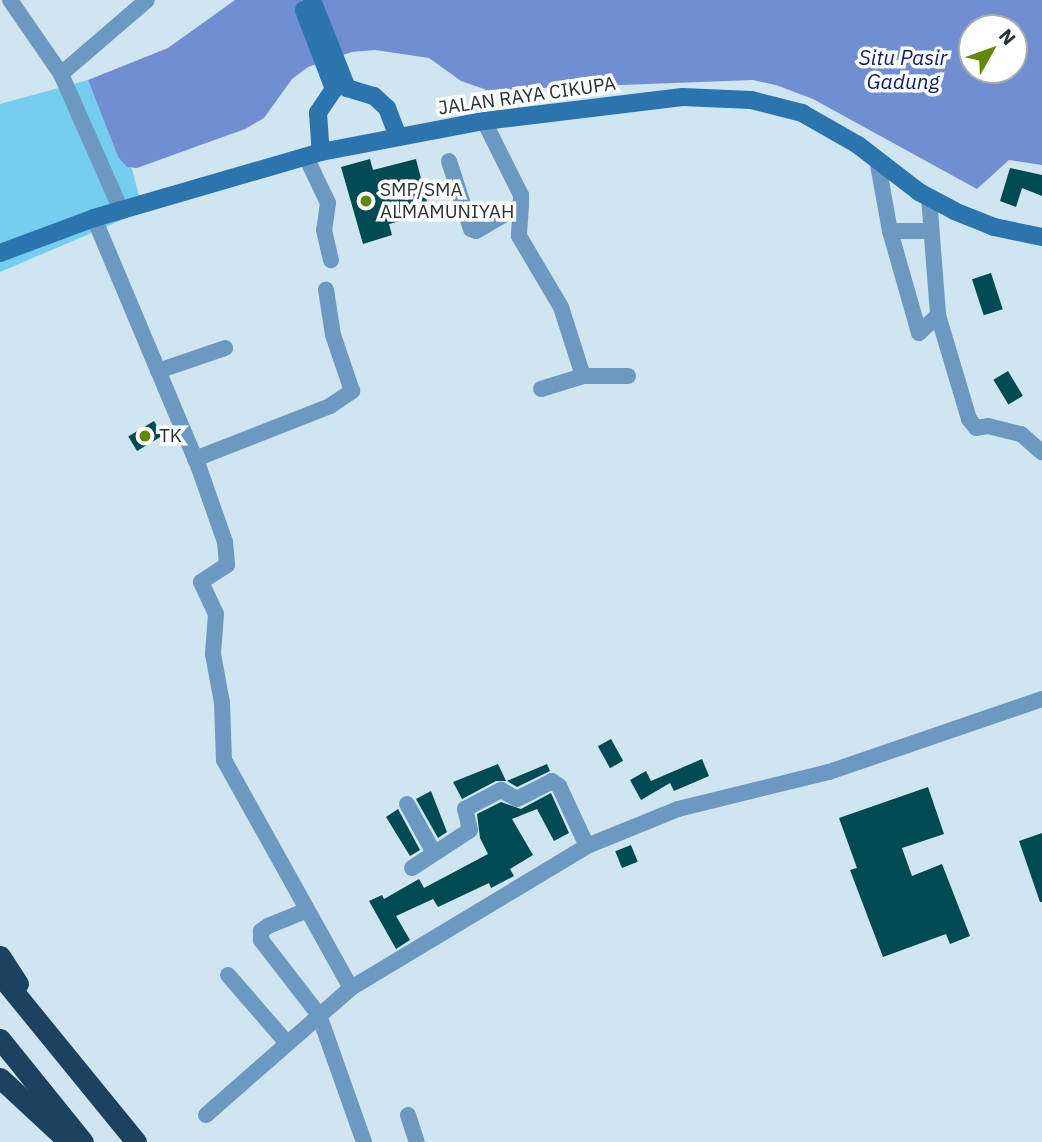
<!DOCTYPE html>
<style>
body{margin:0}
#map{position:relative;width:1042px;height:1142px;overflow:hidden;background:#cfe5ef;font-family:"IBM Plex Sans",sans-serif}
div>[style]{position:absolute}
.green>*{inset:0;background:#75cdf0}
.water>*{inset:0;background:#718ed3}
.building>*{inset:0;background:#004b53;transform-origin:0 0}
.street>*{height:16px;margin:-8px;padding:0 8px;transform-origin:8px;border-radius:8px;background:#6d99c0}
.secondary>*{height:18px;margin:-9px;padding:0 9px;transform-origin:9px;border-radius:9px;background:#2b74ad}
.highway>*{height:21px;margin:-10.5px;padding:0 10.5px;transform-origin:10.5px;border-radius:10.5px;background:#1d4260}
.dots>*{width:19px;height:19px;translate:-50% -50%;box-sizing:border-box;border:4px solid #fff;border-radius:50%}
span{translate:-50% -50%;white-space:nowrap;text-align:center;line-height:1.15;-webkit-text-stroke:7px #fff;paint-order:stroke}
.street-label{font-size:19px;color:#283134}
.poi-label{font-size:19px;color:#283134}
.left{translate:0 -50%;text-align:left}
.water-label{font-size:21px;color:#0a1d6d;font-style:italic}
.north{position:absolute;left:958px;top:14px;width:70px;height:70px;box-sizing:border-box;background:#fff;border:2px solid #a9adae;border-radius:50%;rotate:50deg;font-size:19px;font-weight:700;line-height:28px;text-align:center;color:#283134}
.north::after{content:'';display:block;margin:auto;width:24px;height:32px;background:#63870c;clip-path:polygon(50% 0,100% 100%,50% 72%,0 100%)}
</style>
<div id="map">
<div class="green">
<i style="clip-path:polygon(88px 80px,118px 157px,132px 169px,143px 211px,0 272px,0 104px)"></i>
</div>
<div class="water">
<i style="clip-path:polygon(evenodd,235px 0,1042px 0,1042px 165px,1009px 160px,977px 189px,813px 99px,776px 85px,753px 80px,487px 90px,461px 81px,429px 58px,375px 50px,352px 52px,308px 67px,292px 79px,264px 118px,245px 129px,137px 168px,127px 167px,118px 157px,88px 80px,168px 48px,235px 0,972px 28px,1014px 28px,1014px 70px,972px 70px,972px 28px)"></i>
</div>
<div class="building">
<i style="clip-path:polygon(370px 159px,373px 170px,416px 159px,430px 213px,389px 224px,392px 235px,363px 244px,341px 167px)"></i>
<i style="clip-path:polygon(1010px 168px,1042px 175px,1042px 196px,1022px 188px,1016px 207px,1000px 201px)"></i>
<i style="left:991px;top:273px;width:38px;height:20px;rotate:72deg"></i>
<i style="left:1008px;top:371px;width:29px;height:17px;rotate:59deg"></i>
<i style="left:154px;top:421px;width:17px;height:30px;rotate:59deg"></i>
<i style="left:611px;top:739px;width:25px;height:15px;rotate:61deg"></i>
<i style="clip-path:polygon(702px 759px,709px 776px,674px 791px,670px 783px,641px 800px,630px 780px,646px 771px,651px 781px)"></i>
<i style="clip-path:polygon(498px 764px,506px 781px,496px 781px,462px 799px,453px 782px)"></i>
<i style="clip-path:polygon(547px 764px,550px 771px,517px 787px,507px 781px)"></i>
<i style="clip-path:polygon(928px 787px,944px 834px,902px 848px,912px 876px,942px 864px,970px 936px,950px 944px,946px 934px,883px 957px,850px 870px,857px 868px,839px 818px)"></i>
<i style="clip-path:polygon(431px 791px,447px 832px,438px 838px,416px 799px)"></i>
<i style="clip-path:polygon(551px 793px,569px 833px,554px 841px,537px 809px,512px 819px,533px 855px,510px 869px,514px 876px,491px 888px,489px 883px,438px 907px,433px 899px,396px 916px,410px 940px,396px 949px,369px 901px,382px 895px,384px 899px,419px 879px,424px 888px,488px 854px,480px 838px,477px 814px,501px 802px,521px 809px)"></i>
<i style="clip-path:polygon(398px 809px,420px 850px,410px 856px,386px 817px)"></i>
<i style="clip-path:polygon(1042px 833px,1042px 902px,1040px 902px,1019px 841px)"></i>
<i style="left:631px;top:845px;width:18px;height:17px;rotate:68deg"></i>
</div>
<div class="street">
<i style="left:10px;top:0;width:90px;rotate:55.4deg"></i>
<i style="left:61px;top:74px;width:149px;rotate:66.2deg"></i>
<i style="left:61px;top:74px;width:113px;rotate:-40.7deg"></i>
<i style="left:306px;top:157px;width:51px;rotate:64.4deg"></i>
<i style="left:328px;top:203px;width:27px;rotate:98deg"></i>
<i style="left:324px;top:230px;width:31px;rotate:77deg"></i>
<i style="left:877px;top:159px;width:73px;rotate:79.8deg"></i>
<i style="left:449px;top:161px;width:71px;rotate:72.1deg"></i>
<i style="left:471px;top:229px;width:5px;rotate:22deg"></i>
<i style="left:476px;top:231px;width:52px;rotate:-30deg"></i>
<i style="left:521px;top:205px;width:10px;rotate:-90deg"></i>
<i style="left:521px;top:195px;width:83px;rotate:-116.6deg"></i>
<i style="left:929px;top:197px;width:118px;rotate:85.6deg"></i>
<i style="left:938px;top:315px;width:109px;rotate:73.4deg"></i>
<i style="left:969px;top:419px;width:11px;rotate:52deg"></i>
<i style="left:976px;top:428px;width:12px;rotate:-9deg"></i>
<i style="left:988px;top:426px;width:34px;rotate:14deg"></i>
<i style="left:1021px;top:434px;width:28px;rotate:41deg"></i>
<i style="left:521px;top:205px;width:31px;rotate:94deg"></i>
<i style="left:519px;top:236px;width:82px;rotate:59.4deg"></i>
<i style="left:561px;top:307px;width:72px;rotate:72.3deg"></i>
<i style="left:583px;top:376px;width:45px"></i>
<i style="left:94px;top:218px;width:271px;rotate:67.2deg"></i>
<i style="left:199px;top:468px;width:78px;rotate:70.6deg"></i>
<i style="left:225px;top:542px;width:23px;rotate:85deg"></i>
<i style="left:227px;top:565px;width:31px;rotate:147deg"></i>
<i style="left:201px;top:582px;width:35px;rotate:65deg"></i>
<i style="left:216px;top:614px;width:40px;rotate:94.3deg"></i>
<i style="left:213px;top:654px;width:50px;rotate:79.6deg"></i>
<i style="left:222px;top:703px;width:57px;rotate:88deg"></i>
<i style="left:224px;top:760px;width:261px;rotate:60.9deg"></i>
<i style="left:928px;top:231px;width:38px;rotate:180deg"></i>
<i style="left:890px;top:231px;width:106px;rotate:74.1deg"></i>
<i style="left:919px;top:333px;width:26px;rotate:-43deg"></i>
<i style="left:158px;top:371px;width:71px;rotate:-18.9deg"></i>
<i style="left:541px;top:389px;width:44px;rotate:-17.2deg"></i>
<i style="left:195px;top:459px;width:145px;rotate:-21.4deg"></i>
<i style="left:330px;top:406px;width:27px;rotate:-34deg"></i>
<i style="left:352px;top:391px;width:59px;rotate:-108.7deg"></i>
<i style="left:333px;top:335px;width:46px;rotate:-98.8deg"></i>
<i style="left:407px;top:804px;width:56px;rotate:61.1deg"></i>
<i style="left:412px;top:868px;width:69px;rotate:-33.2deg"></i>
<i style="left:470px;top:830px;width:22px;rotate:-103deg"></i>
<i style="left:465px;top:809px;width:41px;rotate:-27.8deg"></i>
<i style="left:501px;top:790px;width:18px;rotate:29deg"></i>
<i style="left:517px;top:799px;width:39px;rotate:-27deg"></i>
<i style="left:552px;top:781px;width:9px;rotate:36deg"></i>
<i style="left:559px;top:786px;width:66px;rotate:65deg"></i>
<i style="left:305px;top:911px;width:40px;rotate:158deg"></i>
<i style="left:268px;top:926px;width:9px;rotate:144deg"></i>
<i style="left:261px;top:931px;width:9px;rotate:90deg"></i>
<i style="left:261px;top:940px;width:95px;rotate:52.3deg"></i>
<i style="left:319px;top:1015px;width:135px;rotate:70.5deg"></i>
<i style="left:228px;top:975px;width:90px;rotate:49.1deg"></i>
<i style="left:206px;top:1115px;width:193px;rotate:-41.2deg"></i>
<i style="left:351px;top:988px;width:275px;rotate:-31deg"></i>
<i style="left:587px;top:846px;width:98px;rotate:-22.1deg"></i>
<i style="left:678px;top:809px;width:155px;rotate:-13.8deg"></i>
<i style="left:829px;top:772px;width:225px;rotate:-18.9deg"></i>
<i style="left:408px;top:1115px;width:28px;rotate:72deg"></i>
</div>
<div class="secondary">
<i style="left:312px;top:0;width:95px;rotate:68.3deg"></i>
<i style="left:347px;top:88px;width:28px;rotate:17deg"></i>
<i style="left:374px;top:96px;width:18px;rotate:43deg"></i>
<i style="left:387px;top:108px;width:30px;rotate:69deg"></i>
<i style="left:304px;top:10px;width:85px;rotate:69.2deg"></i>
<i style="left:334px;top:89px;width:29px;rotate:124deg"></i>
<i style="left:318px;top:113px;width:39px;rotate:86deg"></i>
<i style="left:0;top:253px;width:100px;rotate:-20.4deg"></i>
<i style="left:94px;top:218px;width:236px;rotate:-16.2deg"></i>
<i style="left:321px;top:152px;width:166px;rotate:-10.8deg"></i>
<i style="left:484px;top:121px;width:200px;rotate:-6.9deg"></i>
<i style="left:683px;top:97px;width:68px;rotate:2.5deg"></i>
<i style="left:751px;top:100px;width:53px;rotate:14.3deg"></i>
<i style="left:802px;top:113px;width:64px;rotate:29.7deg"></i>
<i style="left:858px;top:145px;width:77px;rotate:37.6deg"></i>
<i style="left:919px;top:192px;width:40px;rotate:28deg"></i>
<i style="left:954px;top:211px;width:43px;rotate:21.8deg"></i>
<i style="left:994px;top:227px;width:49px;rotate:11.8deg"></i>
</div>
<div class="highway">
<i style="left:0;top:956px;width:33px;rotate:57deg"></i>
<i style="left:0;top:975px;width:215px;rotate:50.8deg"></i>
<i style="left:0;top:1039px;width:132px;rotate:51.1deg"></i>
<i style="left:0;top:1078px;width:94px;rotate:42.8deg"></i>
</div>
<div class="dots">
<i style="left:366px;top:201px;background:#63870c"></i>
<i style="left:145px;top:436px;background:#63870c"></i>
</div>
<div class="street-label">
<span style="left:527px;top:96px;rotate:-8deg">JALAN RAYA CIKUPA</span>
</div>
<div class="poi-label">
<span class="left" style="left:380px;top:201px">SMP/SMA<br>ALMAMUNIYAH</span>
<span class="left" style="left:159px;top:436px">TK</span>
</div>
<div class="water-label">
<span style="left:903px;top:69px">Situ Pasir<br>Gadung</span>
</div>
<div class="north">N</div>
</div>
